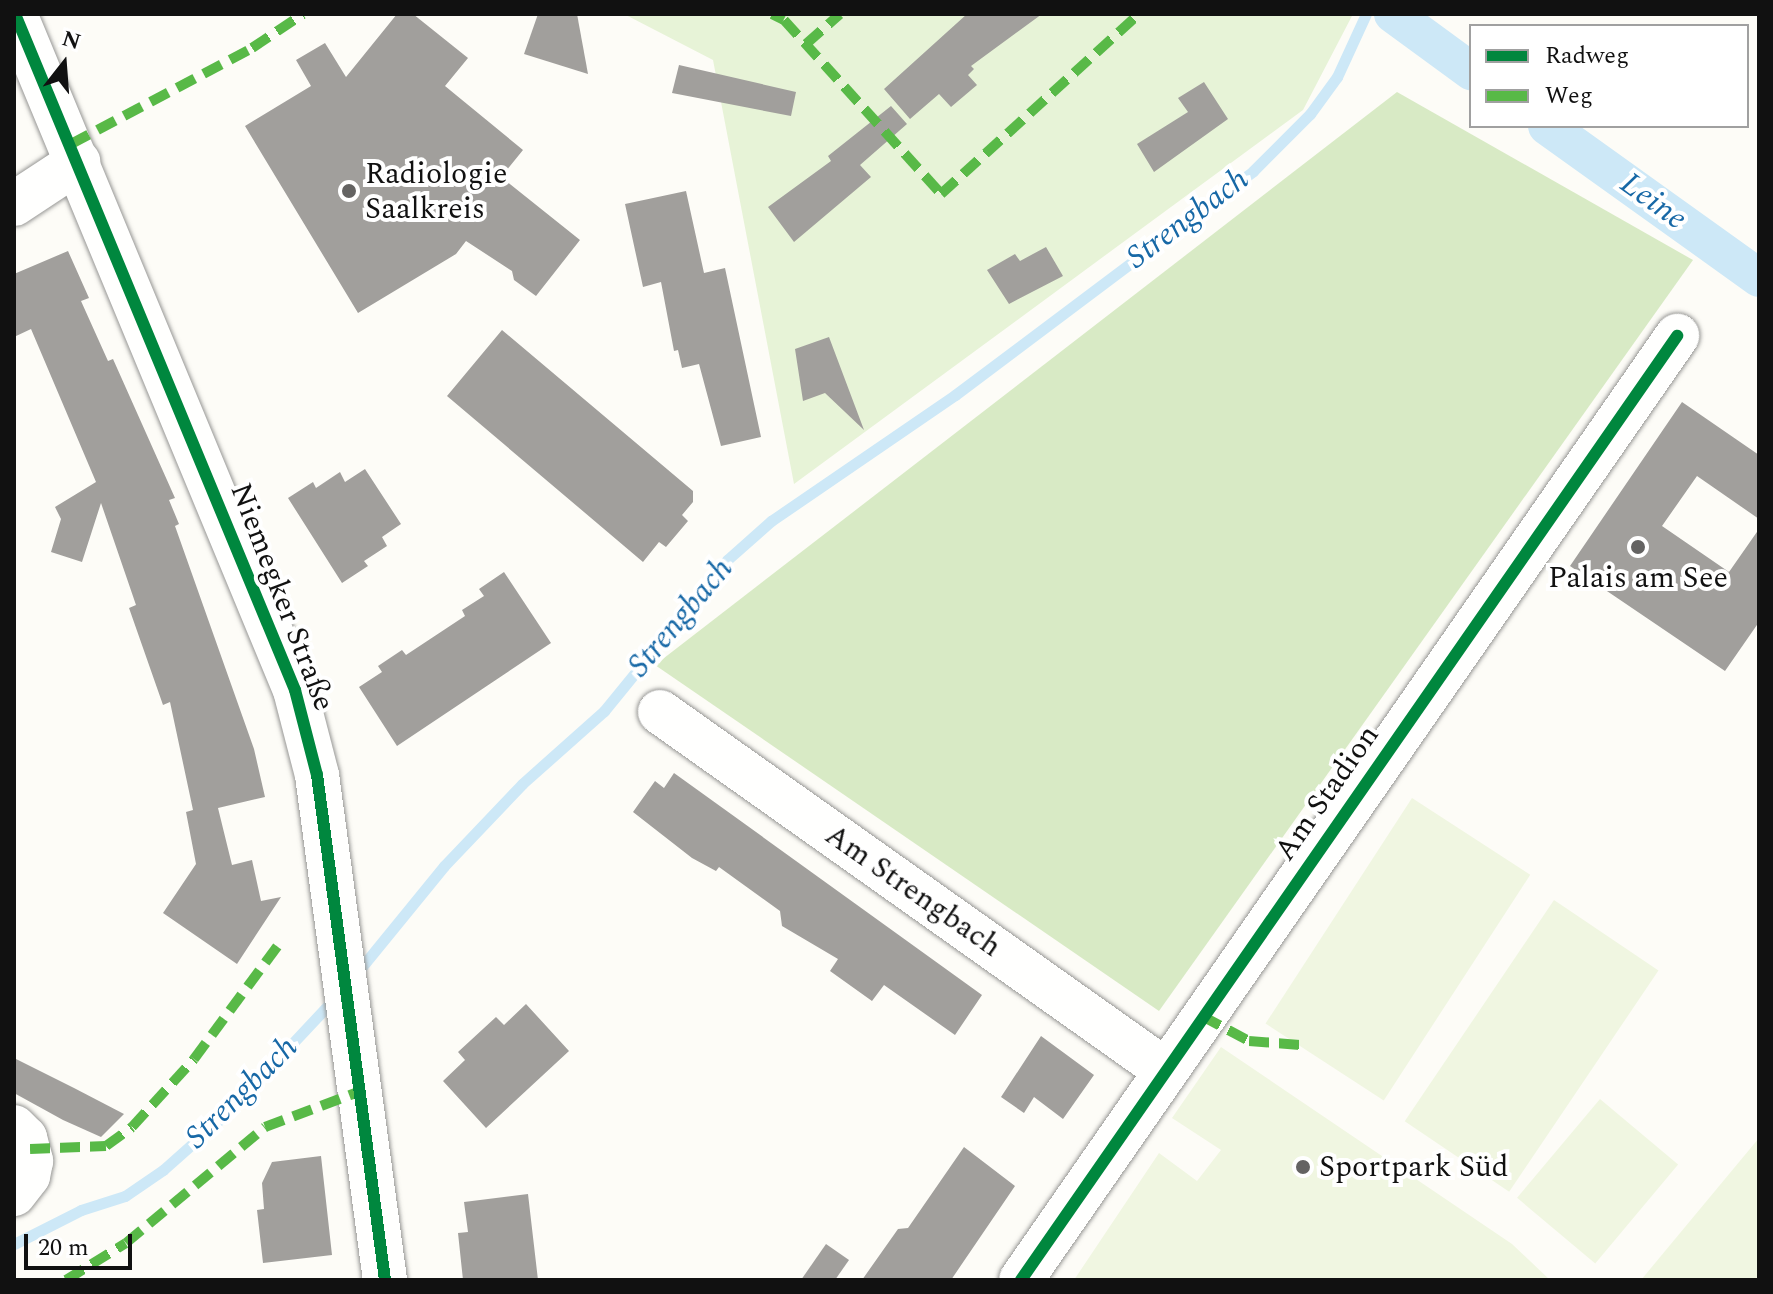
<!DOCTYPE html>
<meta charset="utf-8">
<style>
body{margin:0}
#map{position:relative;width:1773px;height:1294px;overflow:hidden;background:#fdfcf7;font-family:Spectral,serif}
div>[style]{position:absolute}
.green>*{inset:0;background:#e7f3d7}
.forest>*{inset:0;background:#d8eac5}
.pitch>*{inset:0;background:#f0f6e1;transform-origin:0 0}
.stream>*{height:11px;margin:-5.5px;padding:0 5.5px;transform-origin:5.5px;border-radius:5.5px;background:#cde8f7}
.canal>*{height:38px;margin:-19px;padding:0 19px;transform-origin:19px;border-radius:19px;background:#cde8f7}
.building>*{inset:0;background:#a19f9c}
.roads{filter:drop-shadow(0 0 2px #979795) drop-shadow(0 0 2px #979795)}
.minor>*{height:44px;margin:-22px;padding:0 22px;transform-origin:22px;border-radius:22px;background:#fffffe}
.quiet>*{height:10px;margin-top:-5px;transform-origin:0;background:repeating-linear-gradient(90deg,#58b947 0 20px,transparent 0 30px)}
.cycleway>*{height:12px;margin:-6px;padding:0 6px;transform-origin:6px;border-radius:6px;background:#00873e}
.dots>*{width:22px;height:22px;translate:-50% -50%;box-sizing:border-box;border:4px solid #fff;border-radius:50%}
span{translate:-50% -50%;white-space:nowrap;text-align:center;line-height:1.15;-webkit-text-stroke:8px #fff;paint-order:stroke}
.poi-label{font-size:30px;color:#111}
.left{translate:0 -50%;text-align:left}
.street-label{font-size:30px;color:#111}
.water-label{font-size:32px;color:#1768a6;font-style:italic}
.frame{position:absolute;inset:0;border:16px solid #111;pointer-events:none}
.legend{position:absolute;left:1469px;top:24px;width:280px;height:104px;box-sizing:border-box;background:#fff;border:2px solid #a0a0a0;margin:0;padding:10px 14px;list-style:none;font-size:24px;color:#111}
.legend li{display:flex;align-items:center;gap:16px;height:40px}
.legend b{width:40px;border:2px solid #a0a0a0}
.north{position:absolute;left:24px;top:24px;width:80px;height:80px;-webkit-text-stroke:6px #fff;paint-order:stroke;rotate:17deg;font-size:22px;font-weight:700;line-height:32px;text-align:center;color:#111}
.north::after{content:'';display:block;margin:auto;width:28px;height:36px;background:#111;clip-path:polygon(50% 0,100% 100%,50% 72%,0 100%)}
.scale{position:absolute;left:24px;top:1234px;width:108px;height:36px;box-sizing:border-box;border:4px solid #111;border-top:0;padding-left:10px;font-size:24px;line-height:28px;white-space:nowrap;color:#111;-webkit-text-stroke:6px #fff;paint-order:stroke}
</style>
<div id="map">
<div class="green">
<i style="clip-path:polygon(624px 14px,1353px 14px,1303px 110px,794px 484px,713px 60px)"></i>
</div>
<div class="forest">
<i style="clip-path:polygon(1397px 92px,1693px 260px,1159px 1011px,655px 665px)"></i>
</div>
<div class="pitch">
<i style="left:1412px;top:798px;width:141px;height:269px;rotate:33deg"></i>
<i style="left:1554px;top:900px;width:126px;height:267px;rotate:34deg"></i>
<i style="clip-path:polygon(1221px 1047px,1512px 1244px,1550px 1280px,1074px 1280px,1159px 1153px,1197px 1181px,1221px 1150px,1172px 1118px)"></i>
<i style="left:1600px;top:1099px;width:102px;height:129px;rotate:40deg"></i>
<i style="clip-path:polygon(1759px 1138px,1759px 1280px,1641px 1280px)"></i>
</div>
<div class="stream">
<i style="left:356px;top:974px;width:139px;rotate:-50.8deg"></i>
<i style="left:444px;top:866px;width:113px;rotate:-46.4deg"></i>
<i style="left:522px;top:784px;width:110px;rotate:-41.7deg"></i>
<i style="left:604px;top:711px;width:195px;rotate:-50.8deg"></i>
<i style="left:727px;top:560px;width:59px;rotate:-41.6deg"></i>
<i style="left:771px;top:521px;width:223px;rotate:-34.4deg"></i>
<i style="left:955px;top:395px;width:373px;rotate:-36.9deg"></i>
<i style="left:1253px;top:171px;width:81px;rotate:-45deg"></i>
<i style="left:1310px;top:114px;width:46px;rotate:-53.9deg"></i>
<i style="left:1337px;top:77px;width:69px;rotate:-65.3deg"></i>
<i style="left:14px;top:1244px;width:75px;rotate:-26.9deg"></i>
<i style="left:81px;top:1210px;width:46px;rotate:-17.7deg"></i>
<i style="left:125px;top:1196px;width:46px;rotate:-34.4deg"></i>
<i style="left:163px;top:1170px;width:84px;rotate:-41.6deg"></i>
<i style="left:226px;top:1114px;width:158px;rotate:-46.8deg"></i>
</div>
<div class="canal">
<i style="left:1393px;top:14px;width:97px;rotate:36.2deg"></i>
<i style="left:1547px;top:126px;width:261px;rotate:35.6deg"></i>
</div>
<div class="building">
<i style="clip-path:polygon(397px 14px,413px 14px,468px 58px,445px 86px,523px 150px,501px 177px,580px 240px,536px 296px,514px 280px,512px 271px,466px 241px,456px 254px,358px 313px,245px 126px,311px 86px,296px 60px,325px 43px,346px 77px)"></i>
<i style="clip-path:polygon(538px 14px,577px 14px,588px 74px,524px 54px)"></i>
<i style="clip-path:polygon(967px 14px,1042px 14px,971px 66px,974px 69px,968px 75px,977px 85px,951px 107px,939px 94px,910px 119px,884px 89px)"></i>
<i style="clip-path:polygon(679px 65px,796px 92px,791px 116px,672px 93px)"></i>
<i style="clip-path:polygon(1204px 82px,1228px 119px,1154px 172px,1137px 144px,1188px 112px,1178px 98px)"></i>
<i style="clip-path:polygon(891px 106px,907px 124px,860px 165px,871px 177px,794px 242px,768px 207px,831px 161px,828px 156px)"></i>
<i style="clip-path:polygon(686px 191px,704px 273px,725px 268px,761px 437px,721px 446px,699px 364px,682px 368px,678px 350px,674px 351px,661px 282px,643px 287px,625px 204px)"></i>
<i style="clip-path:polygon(1046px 247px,1063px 276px,1009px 304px,987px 270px,1015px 254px,1020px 261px)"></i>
<i style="clip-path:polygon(68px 251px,89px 298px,81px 301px,108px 361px,113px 359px,175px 498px,169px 500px,179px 524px,175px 526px,254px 749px,265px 797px,218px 808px,232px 865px,252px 860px,261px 901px,281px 897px,237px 964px,163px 913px,196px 864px,186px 812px,193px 810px,170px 702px,163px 705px,129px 608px,136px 605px,101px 503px,82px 562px,51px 552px,61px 519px,55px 507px,96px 482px,31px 329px,14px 337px,14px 274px)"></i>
<i style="clip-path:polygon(502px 330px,693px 491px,693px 502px,682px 515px,688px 521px,666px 547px,659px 542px,643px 562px,447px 396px)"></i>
<i style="clip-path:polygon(829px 337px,864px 430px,825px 393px,803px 401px,795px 349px)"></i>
<i style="clip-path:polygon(1682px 402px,1759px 455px,1759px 519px,1697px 476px,1662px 526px,1729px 572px,1759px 529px,1759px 622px,1725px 671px,1570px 566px)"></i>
<i style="clip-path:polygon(365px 469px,401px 524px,382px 537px,387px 546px,364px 561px,368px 566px,342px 583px,288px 498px,313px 482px,316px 488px,340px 472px,345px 482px)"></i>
<i style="clip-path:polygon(504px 572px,551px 643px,397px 746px,359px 687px,382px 672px,378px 666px,402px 650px,406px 655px,465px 616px,462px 610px,484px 596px,479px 589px)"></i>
<i style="clip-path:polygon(674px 773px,982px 995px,955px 1035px,884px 985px,872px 1001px,830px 971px,838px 959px,782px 926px,780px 911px,719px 867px,716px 871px,692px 858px,633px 812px,655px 781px,664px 788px)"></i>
<i style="clip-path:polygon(526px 1004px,569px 1051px,486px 1128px,443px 1081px,465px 1060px,458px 1052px,496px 1017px,504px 1025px)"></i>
<i style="clip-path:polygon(1041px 1036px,1094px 1075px,1063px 1119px,1034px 1097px,1024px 1113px,1001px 1097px)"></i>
<i style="clip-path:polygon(14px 1058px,74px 1088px,124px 1114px,101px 1137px,63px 1120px,14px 1093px)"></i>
<i style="clip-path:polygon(964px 1147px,1015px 1186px,951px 1280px,862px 1280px,898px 1229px,908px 1228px)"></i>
<i style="clip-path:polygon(321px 1156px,332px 1255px,263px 1263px,257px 1210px,264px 1209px,262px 1183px,272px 1162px)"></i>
<i style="clip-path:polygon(528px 1194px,538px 1280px,463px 1280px,458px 1233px,468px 1232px,464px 1202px)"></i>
<i style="clip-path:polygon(826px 1244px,849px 1260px,835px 1280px,801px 1280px)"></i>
</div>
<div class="roads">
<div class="minor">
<i style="left:15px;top:14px;width:732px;rotate:67.5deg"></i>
<i style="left:295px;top:690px;width:88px;rotate:75.5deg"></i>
<i style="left:317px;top:775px;width:510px;rotate:82.33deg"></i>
<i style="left:14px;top:204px;width:77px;rotate:-33.3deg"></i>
<i style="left:660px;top:712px;width:619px;rotate:35.33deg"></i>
<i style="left:14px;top:1127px;width:16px;rotate:45deg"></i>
<i style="left:25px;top:1138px;width:24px;rotate:75deg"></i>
<i style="left:31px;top:1161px;width:15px;rotate:101deg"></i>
<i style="left:28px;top:1176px;width:23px;rotate:128deg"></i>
<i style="left:1021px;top:1280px;width:1150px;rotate:-55.2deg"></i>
</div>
</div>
<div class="quiet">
<i style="left:772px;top:14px;width:13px;rotate:27deg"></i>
<i style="left:784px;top:20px;width:234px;rotate:47.9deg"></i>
<i style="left:941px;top:194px;width:268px;rotate:-42.3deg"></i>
<i style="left:806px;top:44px;width:45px;rotate:-41.4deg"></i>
<i style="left:71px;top:144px;width:205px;rotate:-27.9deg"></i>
<i style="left:252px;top:48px;width:61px;rotate:-33.7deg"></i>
<i style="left:1202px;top:1016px;width:53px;rotate:28deg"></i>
<i style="left:1249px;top:1041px;width:51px;rotate:4.5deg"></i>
<i style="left:30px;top:1149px;width:76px;rotate:-2.3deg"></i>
<i style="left:106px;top:1146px;width:32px;rotate:-36deg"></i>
<i style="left:132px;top:1127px;width:92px;rotate:-47.6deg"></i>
<i style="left:194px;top:1059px;width:143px;rotate:-53.5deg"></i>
<i style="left:66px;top:1280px;width:70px;rotate:-31.7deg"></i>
<i style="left:126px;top:1243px;width:181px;rotate:-39.8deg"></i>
<i style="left:265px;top:1127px;width:103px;rotate:-20.6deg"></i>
</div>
<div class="cycleway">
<i style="left:15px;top:14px;width:732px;rotate:67.5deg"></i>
<i style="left:295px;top:690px;width:88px;rotate:75.5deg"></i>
<i style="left:317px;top:775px;width:510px;rotate:82.33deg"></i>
<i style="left:1021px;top:1280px;width:1150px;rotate:-55.2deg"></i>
</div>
<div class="dots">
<i style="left:349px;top:191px;background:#646362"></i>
<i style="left:1638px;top:547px;background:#646362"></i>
<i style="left:1303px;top:1167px;background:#646362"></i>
</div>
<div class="poi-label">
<span class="left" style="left:365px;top:191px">Radiologie<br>Saalkreis</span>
<span style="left:1638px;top:578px">Palais am See</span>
<span class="left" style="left:1319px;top:1167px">Sportpark Süd</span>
</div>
<div class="street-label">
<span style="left:282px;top:597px;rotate:69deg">Niemegker Straße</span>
<span style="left:1327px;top:793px;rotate:-55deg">Am Stadion</span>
<span style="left:913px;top:891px;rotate:35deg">Am Strengbach</span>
</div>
<div class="water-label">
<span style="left:1653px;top:202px;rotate:36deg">Leine</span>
<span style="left:1188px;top:219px;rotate:-37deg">Strengbach</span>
<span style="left:681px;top:618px;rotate:-50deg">Strengbach</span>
<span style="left:242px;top:1093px;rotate:-45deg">Strengbach</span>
</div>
<div class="frame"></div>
<ul class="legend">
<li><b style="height:10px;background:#00873e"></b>Radweg</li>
<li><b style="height:10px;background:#58b947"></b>Weg</li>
</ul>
<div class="north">N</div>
<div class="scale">20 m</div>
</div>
